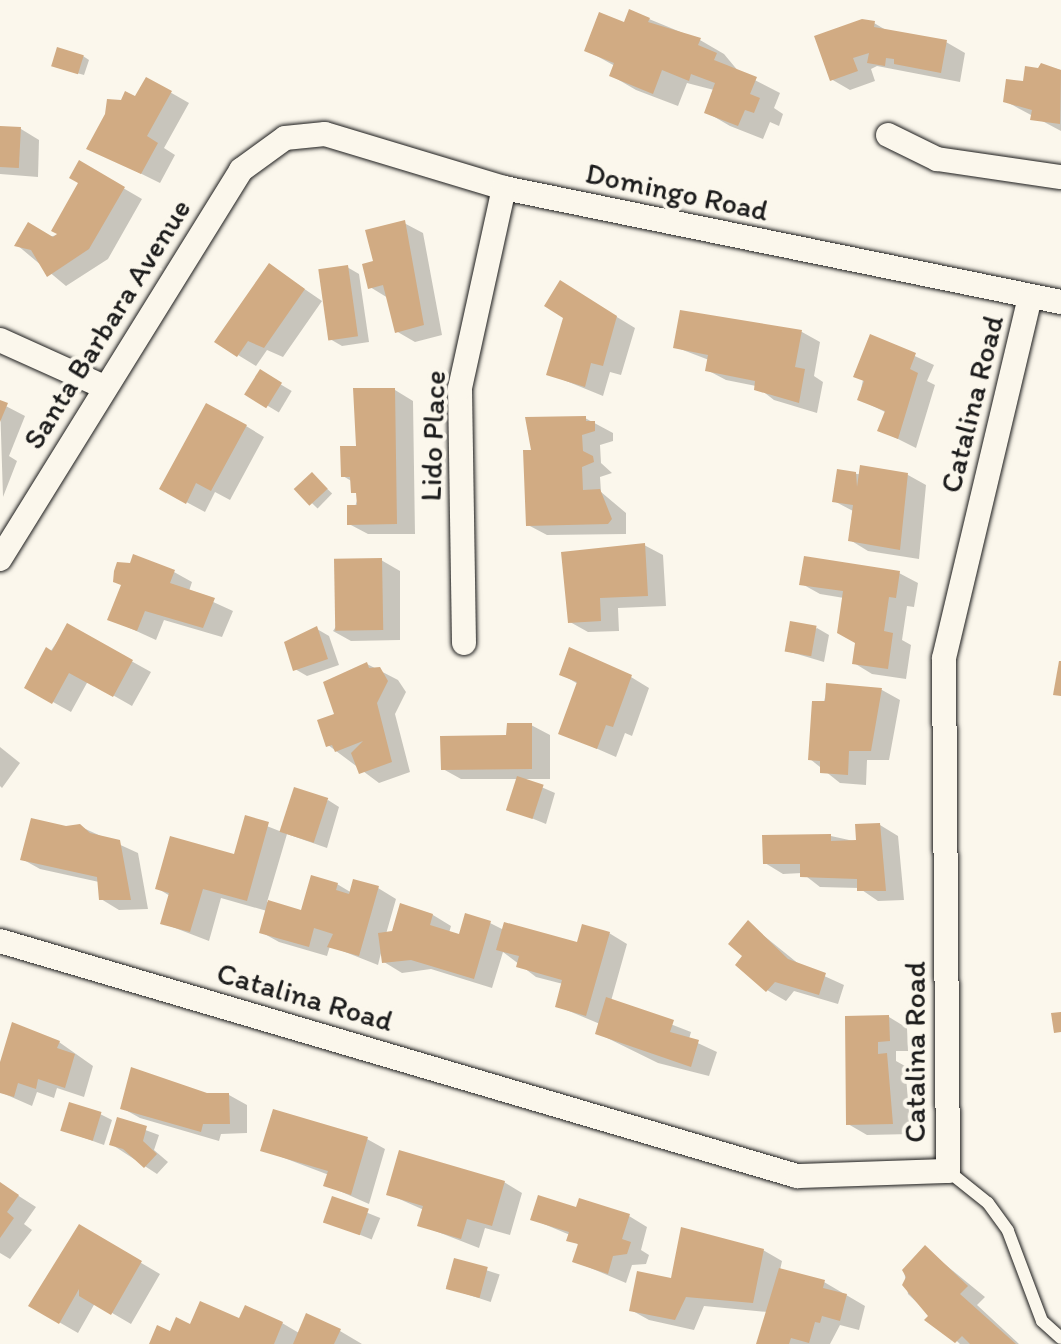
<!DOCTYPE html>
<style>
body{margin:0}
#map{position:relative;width:1061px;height:1344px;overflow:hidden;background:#fbf7ec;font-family:Itim,sans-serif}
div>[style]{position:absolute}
.shadow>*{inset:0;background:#0003;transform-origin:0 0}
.building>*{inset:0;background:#d1ab83;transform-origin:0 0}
.roads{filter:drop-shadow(0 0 2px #1c1c1c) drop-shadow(0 0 2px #1c1c1c)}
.service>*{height:12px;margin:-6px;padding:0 6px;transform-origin:6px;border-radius:6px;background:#fbf7ec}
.minor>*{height:24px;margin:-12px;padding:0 12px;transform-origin:12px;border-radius:12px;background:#fbf7ec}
span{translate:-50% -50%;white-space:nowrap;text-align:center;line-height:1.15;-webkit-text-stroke:8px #fbf7ec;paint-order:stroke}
.street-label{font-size:30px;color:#1c1c1c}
</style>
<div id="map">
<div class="shadow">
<i style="clip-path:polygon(649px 19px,700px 40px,724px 54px,739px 72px,780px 93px,774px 108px,783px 114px,779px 126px,770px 122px,763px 139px,730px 126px,706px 112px,714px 90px,687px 83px,678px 106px,636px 90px,612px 76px,615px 66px,586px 50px,625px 24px)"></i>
<i style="clip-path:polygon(874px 23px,891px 33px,946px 42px,965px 53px,960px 82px,877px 66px,871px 69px,875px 81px,850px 90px,831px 79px)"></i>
<i style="clip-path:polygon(83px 56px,89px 60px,84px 75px,59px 68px)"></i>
<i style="clip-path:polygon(1042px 65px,1061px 70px,1061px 131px,1005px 101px)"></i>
<i style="clip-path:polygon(147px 79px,189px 103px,164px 148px,175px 155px,160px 183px,89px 148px,136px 99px)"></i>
<i style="clip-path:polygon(0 128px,21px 129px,39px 140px,38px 177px,0 174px)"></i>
<i style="clip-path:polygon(80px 163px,142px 199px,108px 259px,66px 286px,17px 245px,61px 234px,80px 183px)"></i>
<i style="clip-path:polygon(404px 223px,423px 233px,442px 335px,415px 342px,396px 331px,388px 298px,370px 287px,375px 263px)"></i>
<i style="clip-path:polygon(347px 267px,359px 274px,369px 342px,342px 346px,330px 339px)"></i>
<i style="clip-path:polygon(287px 277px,322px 301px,283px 357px,267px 350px,256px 366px,238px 355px)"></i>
<i style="clip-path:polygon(579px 294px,635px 328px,621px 375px,610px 372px,603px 396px,549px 374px)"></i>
<i style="clip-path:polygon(682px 312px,802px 332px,820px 342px,814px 376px,823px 382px,817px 413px,774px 400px,756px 386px,726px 380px,707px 370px,709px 360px,675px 347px)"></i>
<i style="clip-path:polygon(872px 336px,934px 365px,927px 381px,935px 385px,916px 448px,880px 430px,887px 413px,859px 399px)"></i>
<i style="left:260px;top:372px;width:37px;height:25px;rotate:31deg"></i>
<i style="clip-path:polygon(395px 390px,413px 401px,415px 534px,368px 534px,349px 524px,359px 495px,353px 482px,343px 476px)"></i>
<i style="clip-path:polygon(0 403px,25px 416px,9px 456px,17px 461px,3px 497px)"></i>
<i style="clip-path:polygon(585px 418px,613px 433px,613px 441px,600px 445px,601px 463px,612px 473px,600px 477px,601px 492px,626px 513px,626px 534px,547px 535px,528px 525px,533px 452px)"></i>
<i style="clip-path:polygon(246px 426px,264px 437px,230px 500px,215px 492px,205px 512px,162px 489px)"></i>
<i style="left:312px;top:474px;width:28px;height:21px;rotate:44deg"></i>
<i style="clip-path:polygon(855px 474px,908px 475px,926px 485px,919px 559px,868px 551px,850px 540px,853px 511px,834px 501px)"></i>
<i style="clip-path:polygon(644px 545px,663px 555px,666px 606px,618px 608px,619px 631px,588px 632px,570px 622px)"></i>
<i style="clip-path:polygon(381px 560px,400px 571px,400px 640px,351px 641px,333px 631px)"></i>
<i style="clip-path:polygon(174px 572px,192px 582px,189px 591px,233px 611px,222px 637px,164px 620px,156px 640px,110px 619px)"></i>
<i style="clip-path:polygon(899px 573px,918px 583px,914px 607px,907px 606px,902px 640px,911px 645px,906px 679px,872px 674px,854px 663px,857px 642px,844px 598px,820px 594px,802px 584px)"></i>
<i style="clip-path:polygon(68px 626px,151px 672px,132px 706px,88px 681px,71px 712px,26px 687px)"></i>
<i style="clip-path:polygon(817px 628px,829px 635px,824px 662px,787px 651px)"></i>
<i style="clip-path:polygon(317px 629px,329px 636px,339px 665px,307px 676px,295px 669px)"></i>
<i style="clip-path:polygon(367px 664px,398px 680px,406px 692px,395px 714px,410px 772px,379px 783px,328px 745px,336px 716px)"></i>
<i style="clip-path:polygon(561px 674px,631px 677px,649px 688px,632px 736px,625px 733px,616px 757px,561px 733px,578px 684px)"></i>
<i style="clip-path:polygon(828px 685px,882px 690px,900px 700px,889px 760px,867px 760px,866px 785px,840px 783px,810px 759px)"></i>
<i style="clip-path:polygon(531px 725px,550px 735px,550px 779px,523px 779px,555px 793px,546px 824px,509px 809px,518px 779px,461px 779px,443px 769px)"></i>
<i style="clip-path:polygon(0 747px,20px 763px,2px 788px,0 786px)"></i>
<i style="clip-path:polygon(328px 800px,339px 807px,327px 848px,287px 834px,267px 902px,302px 913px,337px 884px,352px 893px,378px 888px,396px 899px,386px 934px,393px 933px,402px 906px,433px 915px,451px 926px,449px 933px,460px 937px,490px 923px,504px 930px,578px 945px,609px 933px,627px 944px,611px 1001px,691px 1032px,689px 1039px,717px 1052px,709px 1076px,658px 1063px,597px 1033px,600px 1024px,557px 1006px,563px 984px,536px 977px,503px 952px,492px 988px,431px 969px,402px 973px,384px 962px,382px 949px,378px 965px,330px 946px,327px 956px,279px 942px,261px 932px,267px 911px,221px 898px,209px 941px,162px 923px,170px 896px,157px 888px,235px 857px,246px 818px,282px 832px)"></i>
<i style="clip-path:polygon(880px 825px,898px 836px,904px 900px,878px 901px,859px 888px,820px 887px,802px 873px,783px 874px,765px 863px,831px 836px,858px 842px)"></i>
<i style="clip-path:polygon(79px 826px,138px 853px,148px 909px,119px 910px,101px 899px,99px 882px,40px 869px,22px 859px,66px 828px)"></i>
<i style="clip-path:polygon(748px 923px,800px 965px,844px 985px,838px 1004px,794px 991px,786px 1001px,767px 990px,745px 956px)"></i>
<i style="clip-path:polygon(889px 1017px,907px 1028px,908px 1051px,896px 1051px,896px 1061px,905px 1066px,911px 1134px,867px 1135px,848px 1124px,847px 1018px)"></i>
<i style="clip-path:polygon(59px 1042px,93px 1066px,84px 1097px,57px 1088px,54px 1098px,37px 1092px,32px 1106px,0 1092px,0 1069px)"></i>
<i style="clip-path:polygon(207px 1095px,229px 1095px,247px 1105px,247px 1133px,221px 1134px,219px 1141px,140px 1118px,122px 1108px)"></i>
<i style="clip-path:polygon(100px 1114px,112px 1120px,104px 1145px,62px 1130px)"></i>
<i style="clip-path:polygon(118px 1120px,159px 1135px,154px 1150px,168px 1162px,157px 1174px,111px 1144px)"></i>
<i style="clip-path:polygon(367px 1139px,385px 1149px,369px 1204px,326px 1185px,329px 1175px,263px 1150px)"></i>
<i style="clip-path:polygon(504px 1182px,522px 1193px,510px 1235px,485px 1228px,479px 1248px,420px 1225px,424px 1210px,388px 1194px)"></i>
<i style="clip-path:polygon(0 1184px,36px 1207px,24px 1224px,32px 1230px,10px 1259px,0 1253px)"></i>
<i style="left:333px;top:1199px;width:51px;height:23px;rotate:22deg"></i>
<i style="clip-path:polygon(578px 1209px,629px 1216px,647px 1227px,641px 1250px,649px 1255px,646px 1264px,632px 1265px,626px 1283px,574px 1261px,579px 1246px,570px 1235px,532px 1219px)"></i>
<i style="clip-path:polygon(80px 1227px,160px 1274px,131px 1324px,95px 1303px,78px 1333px,31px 1306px)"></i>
<i style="clip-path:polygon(925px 1248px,985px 1297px,977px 1305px,1019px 1344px,960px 1344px,908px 1294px,904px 1271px)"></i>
<i style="clip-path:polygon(763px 1250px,782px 1261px,780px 1270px,824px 1282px,865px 1306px,859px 1330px,840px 1325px,830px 1344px,759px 1344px,768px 1312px,704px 1306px,694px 1330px,649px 1320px,631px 1310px,672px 1280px)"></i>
<i style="left:455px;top:1260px;width:47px;height:29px;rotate:18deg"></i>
<i style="clip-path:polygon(240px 1320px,282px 1323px,299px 1333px,340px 1331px,362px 1344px,151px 1344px,191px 1326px)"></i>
</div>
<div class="building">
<i style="clip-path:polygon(629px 9px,650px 18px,648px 22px,701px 38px,698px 45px,717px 53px,714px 60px,757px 77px,750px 94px,760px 98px,754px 113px,745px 110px,738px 126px,704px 113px,715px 83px,691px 74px,689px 81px,662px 70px,653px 94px,609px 76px,614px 63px,584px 51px,599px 12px,624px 22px)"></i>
<i style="clip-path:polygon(862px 19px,875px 21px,874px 27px,947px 40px,941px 73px,894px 64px,894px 59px,886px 58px,885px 66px,867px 63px,869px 53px,853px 58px,858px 71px,830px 81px,814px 36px)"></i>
<i style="left:57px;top:47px;width:28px;height:20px;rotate:17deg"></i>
<i style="clip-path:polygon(1041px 63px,1061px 70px,1060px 124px,1030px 120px,1032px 110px,1003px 102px,1006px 79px,1023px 81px,1025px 66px,1038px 68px)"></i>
<i style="clip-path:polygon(146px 77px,172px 91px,147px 136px,158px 143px,141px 174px,86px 149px,105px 114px,107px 99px,121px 100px,125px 91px,135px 96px)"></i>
<i style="left:0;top:126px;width:21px;height:41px;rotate:3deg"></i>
<i style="clip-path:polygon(79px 160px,125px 187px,89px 249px,47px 277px,31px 250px,14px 246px,28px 222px,53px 237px,57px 234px,51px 231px,78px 183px,69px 178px)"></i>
<i style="clip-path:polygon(405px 220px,424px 325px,395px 333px,383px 285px,368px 289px,362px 264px,373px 261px,365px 230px)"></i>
<i style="clip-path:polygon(269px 263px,305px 289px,264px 348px,248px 341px,237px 357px,214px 342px)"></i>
<i style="left:348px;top:265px;width:72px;height:30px;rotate:82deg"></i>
<i style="clip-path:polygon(560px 280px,617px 316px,603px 366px,591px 363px,585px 387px,546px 375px,563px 318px,544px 306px)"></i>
<i style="clip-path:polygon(680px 310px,802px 330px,795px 367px,805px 369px,799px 403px,754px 390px,755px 381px,705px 371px,708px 355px,673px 348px)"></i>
<i style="clip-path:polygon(870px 334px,916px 353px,910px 369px,918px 373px,898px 439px,877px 431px,885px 411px,857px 400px,864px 381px,853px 377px)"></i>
<i style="left:260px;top:369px;width:26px;height:30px;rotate:32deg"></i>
<i style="clip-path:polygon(353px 388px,395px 388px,397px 524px,347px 525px,347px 505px,357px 505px,356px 493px,351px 493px,350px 477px,341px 477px,340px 446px,356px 446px)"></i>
<i style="clip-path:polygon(0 400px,8px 403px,0 422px)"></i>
<i style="clip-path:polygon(206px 403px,247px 425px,211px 491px,196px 483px,186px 504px,159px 489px)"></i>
<i style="clip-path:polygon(586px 416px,586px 421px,595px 421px,595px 431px,582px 435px,583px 451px,593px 456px,594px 462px,582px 467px,583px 490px,600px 489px,612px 519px,608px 524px,526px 526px,523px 450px,531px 450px,525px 417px)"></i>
<i style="clip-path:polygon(860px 465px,908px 473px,900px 550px,848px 541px,853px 505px,832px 502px,837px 469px,856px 472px,857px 487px)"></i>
<i style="left:312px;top:472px;width:23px;height:25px;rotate:47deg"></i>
<i style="clip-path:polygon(645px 543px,648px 596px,600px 598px,601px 621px,568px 623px,561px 552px)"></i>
<i style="clip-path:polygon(133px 554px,175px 570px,170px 583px,215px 598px,203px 628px,145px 611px,137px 631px,107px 620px,121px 585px,113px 582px,114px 571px,117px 562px,130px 563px)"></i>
<i style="clip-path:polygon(804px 556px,900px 571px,896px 598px,889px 597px,884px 631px,893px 633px,888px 669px,852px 664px,855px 643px,837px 633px,843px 591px,799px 585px)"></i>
<i style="left:382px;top:558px;width:72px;height:48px;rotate:89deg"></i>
<i style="left:790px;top:621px;width:27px;height:31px;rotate:10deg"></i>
<i style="clip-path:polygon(67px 623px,133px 660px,113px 697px,69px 673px,52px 704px,24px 688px,46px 647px,52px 651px)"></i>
<i style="clip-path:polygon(317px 626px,328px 659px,293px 671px,284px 642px)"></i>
<i style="clip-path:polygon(569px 647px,632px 675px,613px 727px,606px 725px,597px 749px,558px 734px,577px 682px,559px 675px)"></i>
<i style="clip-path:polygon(1059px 661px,1061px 661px,1061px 696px,1053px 695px)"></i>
<i style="clip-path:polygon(367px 662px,369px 668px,380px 667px,388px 681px,377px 703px,392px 762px,359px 774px,351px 753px,363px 741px,335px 752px,332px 745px,326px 747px,317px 720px,334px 714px,323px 682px)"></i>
<i style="clip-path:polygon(826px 683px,882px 688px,871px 751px,849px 751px,848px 775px,820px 773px,820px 761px,808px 760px,812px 701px,825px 701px)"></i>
<i style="clip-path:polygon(507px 723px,532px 723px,532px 769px,441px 770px,440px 736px,506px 735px)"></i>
<i style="left:517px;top:776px;width:28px;height:36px;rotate:18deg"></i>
<i style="left:294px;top:787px;width:36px;height:47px;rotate:18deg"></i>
<i style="clip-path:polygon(245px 815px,269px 822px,247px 901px,203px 889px,190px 932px,160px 924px,169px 893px,155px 889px,170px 836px,234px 854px)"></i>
<i style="clip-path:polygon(31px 818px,66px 826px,80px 824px,90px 833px,120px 840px,131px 900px,99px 900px,97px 877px,20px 860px)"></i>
<i style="clip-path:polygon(880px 823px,886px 891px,857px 891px,857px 879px,800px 877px,800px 864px,763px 864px,762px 835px,831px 834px,831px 841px,856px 840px,855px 824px)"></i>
<i style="clip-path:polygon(311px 875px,338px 883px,336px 890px,349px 894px,353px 879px,379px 886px,359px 956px,327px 947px,333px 934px,314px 928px,309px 947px,259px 933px,268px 900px,301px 910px)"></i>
<i style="clip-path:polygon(400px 903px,433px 914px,430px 925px,459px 934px,465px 913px,491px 921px,474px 979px,411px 960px,382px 963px,378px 933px,392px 931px)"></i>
<i style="clip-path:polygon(748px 920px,788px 959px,826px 973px,819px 995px,775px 982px,766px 992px,735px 965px,742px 956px,728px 944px)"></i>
<i style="clip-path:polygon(504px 922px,577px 942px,582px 924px,610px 932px,586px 1016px,555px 1007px,562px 980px,516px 967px,519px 956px,496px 950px)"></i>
<i style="clip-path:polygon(606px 997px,674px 1020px,670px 1032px,699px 1040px,691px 1067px,595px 1034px)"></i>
<i style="clip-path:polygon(1061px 1012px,1061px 1032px,1054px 1033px,1051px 1013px)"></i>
<i style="clip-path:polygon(889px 1015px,890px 1041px,878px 1042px,878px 1054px,887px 1053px,893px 1124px,846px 1125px,845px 1016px)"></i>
<i style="clip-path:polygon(12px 1022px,60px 1041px,57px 1048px,75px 1054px,65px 1088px,38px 1079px,36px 1089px,18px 1083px,14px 1097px,0 1093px,0 1062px)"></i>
<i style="clip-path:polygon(131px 1067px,207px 1093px,229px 1093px,230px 1124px,203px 1124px,201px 1132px,120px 1109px)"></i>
<i style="left:69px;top:1102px;width:34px;height:30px;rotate:17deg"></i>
<i style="clip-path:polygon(273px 1109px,368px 1137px,351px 1195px,323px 1186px,328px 1171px,260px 1151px)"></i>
<i style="clip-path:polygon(117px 1117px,147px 1126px,143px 1141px,157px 1154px,144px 1168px,123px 1149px,109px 1145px)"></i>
<i style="clip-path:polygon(399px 1150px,505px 1181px,492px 1226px,467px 1219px,461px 1239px,417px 1226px,423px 1206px,386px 1195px)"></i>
<i style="clip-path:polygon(0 1182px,19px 1195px,7px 1212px,14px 1218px,0 1238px)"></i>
<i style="clip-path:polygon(538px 1195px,576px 1207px,579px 1198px,630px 1214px,622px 1239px,631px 1242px,627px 1254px,613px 1256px,608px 1274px,572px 1262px,578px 1244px,566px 1241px,569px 1232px,530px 1220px)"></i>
<i style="left:332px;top:1196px;width:39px;height:28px;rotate:19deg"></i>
<i style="clip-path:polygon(79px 1224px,142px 1261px,111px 1315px,79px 1296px,79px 1289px,59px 1324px,28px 1306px)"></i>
<i style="clip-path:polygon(681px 1227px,764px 1249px,753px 1303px,686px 1297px,675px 1320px,629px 1311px,637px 1271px,671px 1278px)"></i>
<i style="clip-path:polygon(925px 1245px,968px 1286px,960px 1294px,1016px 1344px,970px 1344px,962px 1336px,955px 1343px,924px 1320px,928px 1316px,902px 1285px,906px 1277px,902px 1270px)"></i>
<i style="left:454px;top:1258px;width:35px;height:32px;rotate:15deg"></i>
<i style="clip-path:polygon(779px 1268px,825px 1280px,823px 1288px,847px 1294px,840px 1321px,822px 1316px,820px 1323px,815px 1322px,809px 1343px,791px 1338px,789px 1344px,756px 1344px)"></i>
<i style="clip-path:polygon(200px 1301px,239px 1318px,245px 1305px,283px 1322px,274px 1344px,149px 1344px,157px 1325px,170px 1331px,176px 1317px,190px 1324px)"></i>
<i style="clip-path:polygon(306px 1313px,341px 1329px,334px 1344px,293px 1344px)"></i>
</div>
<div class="roads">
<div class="service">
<i style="left:948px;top:1171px;width:51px;rotate:38.7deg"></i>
<i style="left:988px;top:1203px;width:34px;rotate:54deg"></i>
<i style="left:1008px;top:1231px;width:96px;rotate:69.3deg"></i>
<i style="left:1042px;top:1321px;width:25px;rotate:42deg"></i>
</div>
<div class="minor">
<i style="left:888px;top:135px;width:55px;rotate:26.1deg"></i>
<i style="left:937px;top:159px;width:125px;rotate:8.3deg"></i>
<i style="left:0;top:340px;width:114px;rotate:24.3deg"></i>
<i style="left:0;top:559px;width:458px;rotate:-58.2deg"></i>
<i style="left:241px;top:170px;width:54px;rotate:-36deg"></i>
<i style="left:285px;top:138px;width:40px;rotate:-5.7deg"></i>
<i style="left:325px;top:134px;width:187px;rotate:16.8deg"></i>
<i style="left:504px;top:188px;width:569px;rotate:11.57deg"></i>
<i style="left:464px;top:643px;width:255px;rotate:-90.9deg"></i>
<i style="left:460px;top:388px;width:205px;rotate:-77.6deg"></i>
<i style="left:0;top:941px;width:831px;rotate:16.43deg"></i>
<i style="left:797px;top:1176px;width:151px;rotate:-1.9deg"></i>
<i style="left:948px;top:1171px;width:513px;rotate:-90.45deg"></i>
<i style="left:944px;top:658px;width:370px;rotate:-76.6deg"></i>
</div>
</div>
<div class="street-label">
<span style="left:677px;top:192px;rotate:12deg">Domingo Road</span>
<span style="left:107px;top:324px;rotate:-58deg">Santa Barbara Avenue</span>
<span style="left:972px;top:404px;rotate:-76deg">Catalina Road</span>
<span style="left:433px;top:436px;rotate:-88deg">Lido Place</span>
<span style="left:305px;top:997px;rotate:16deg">Catalina Road</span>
<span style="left:915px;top:1052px;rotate:-90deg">Catalina Road</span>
</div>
</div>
